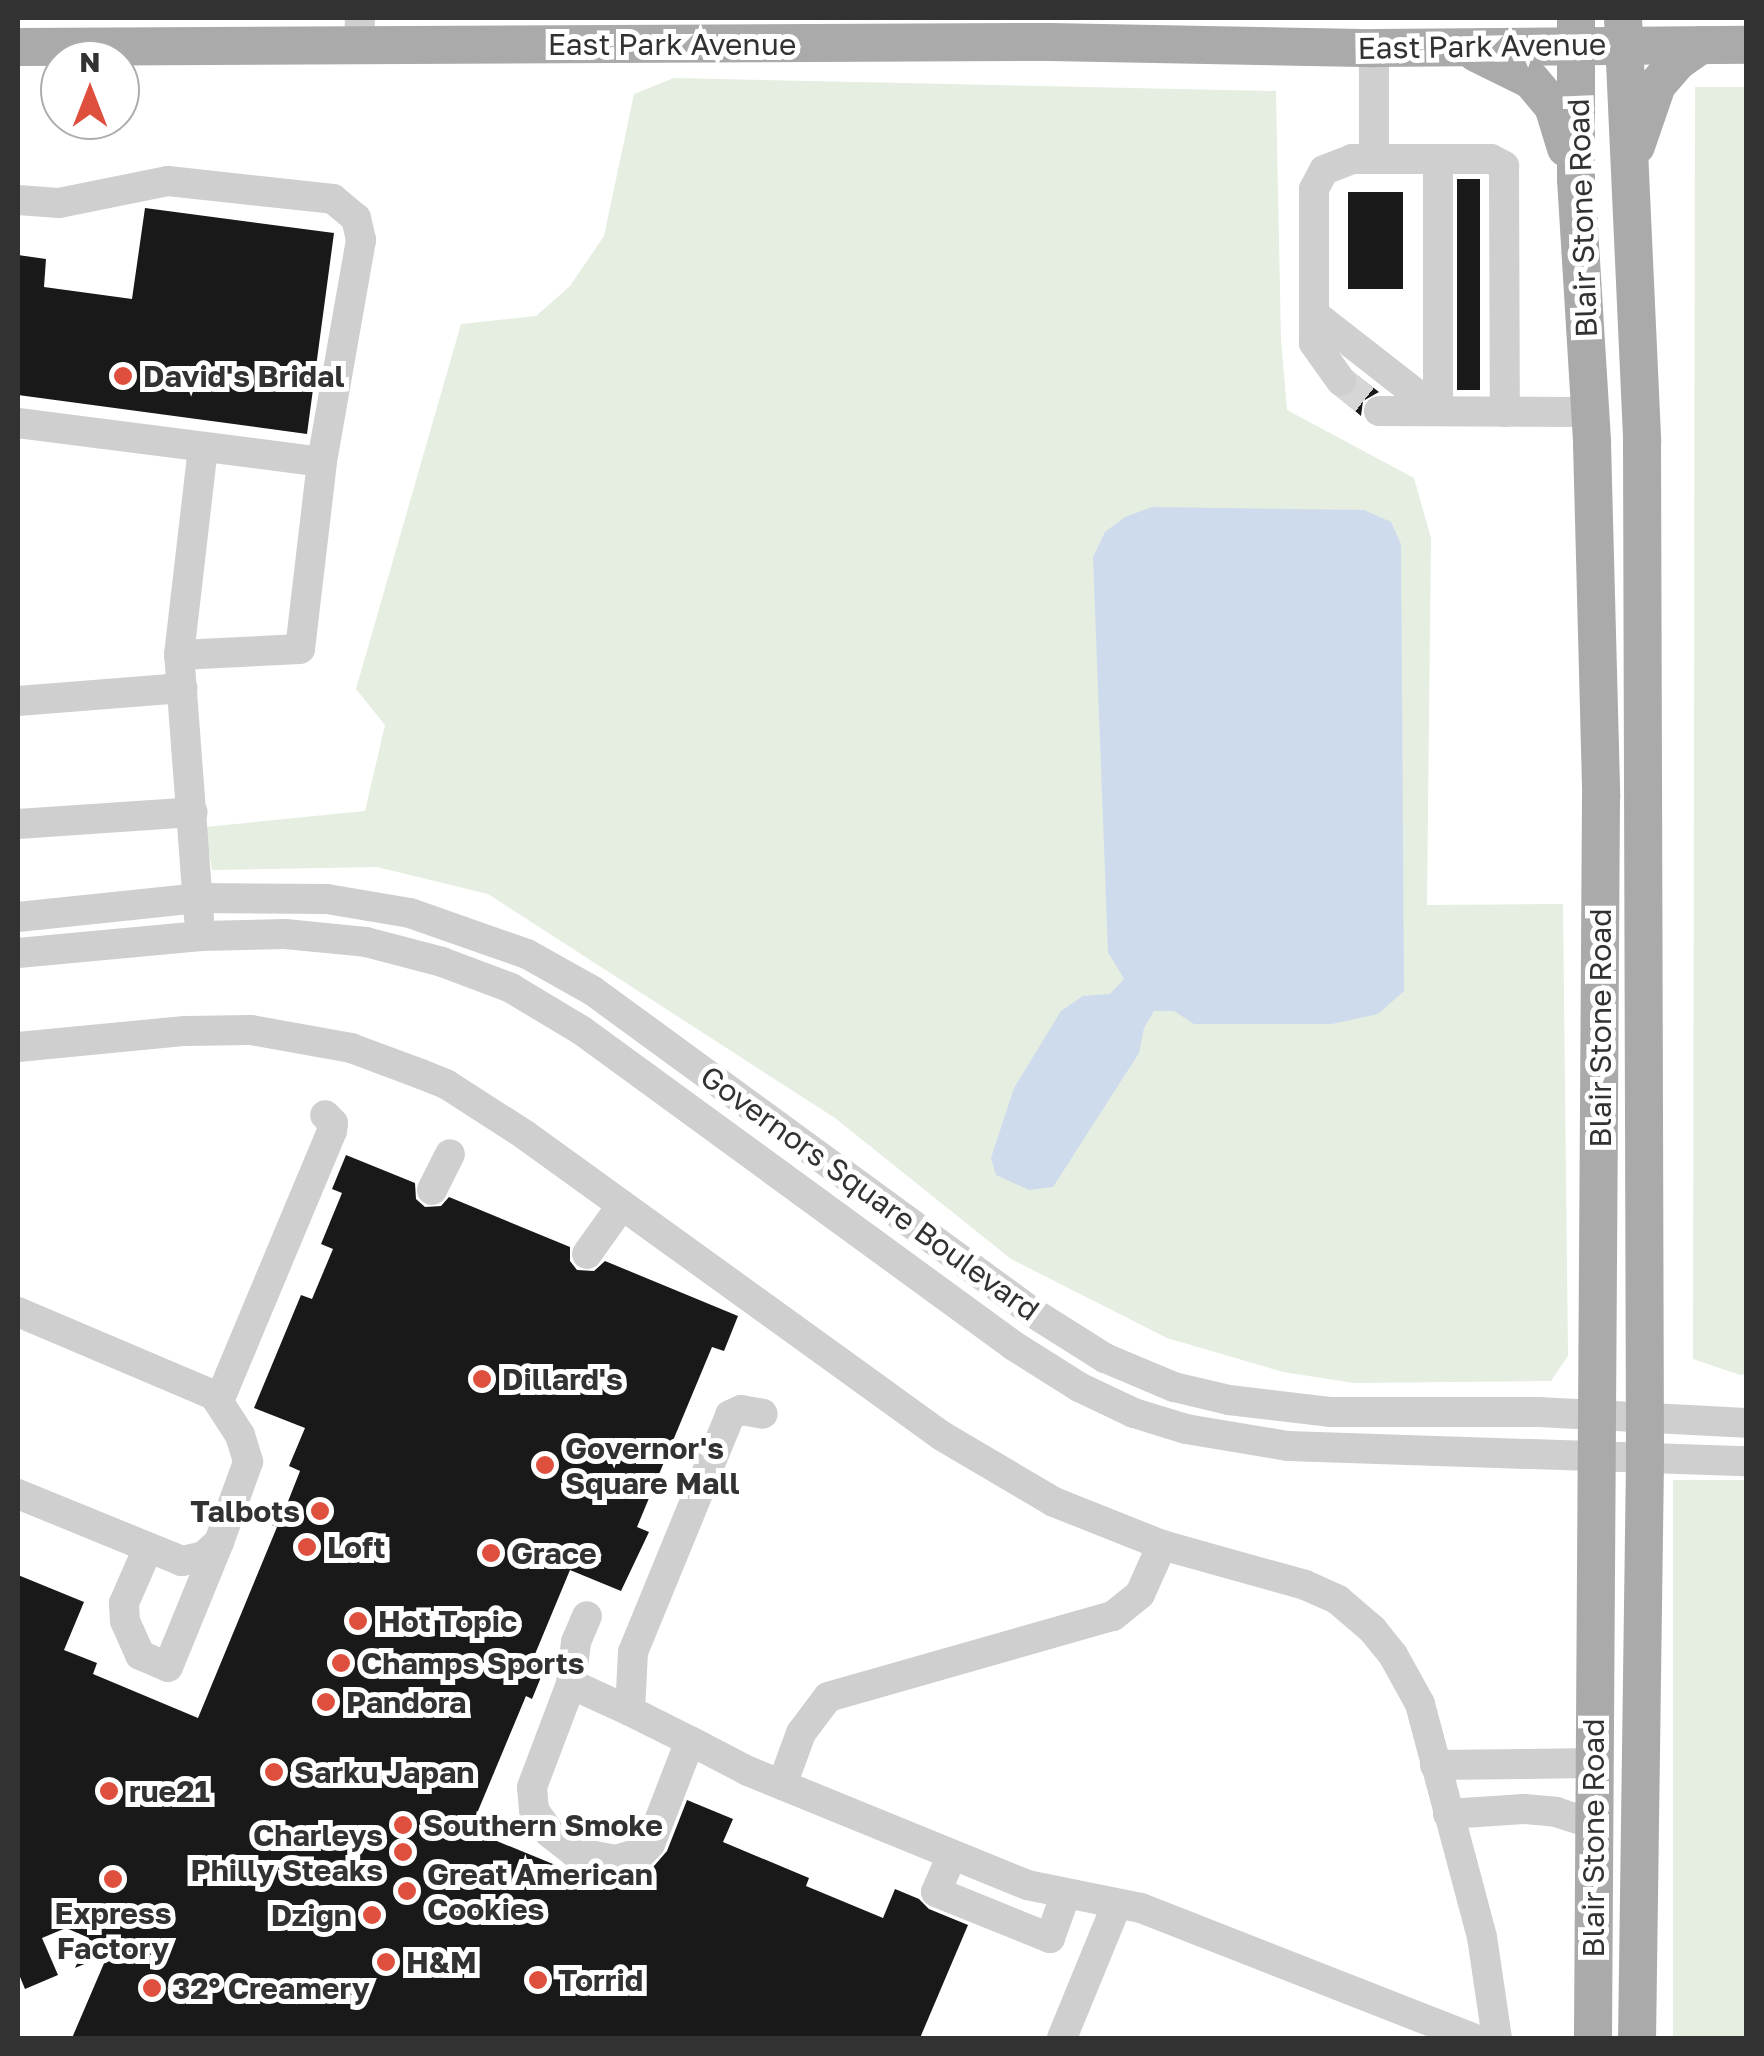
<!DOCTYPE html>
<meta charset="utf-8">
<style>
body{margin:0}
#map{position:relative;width:1764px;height:2056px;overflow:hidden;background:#fff;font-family:"Golos Text",sans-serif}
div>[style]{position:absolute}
.green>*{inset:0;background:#e5eee1;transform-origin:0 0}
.water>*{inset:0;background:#cedbec}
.building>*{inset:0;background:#191919;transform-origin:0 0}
.minor-tunnel>*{height:30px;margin-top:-15px;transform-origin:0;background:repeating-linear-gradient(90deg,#d6d6d6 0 30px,transparent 0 45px)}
.minor>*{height:30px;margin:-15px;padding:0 15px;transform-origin:15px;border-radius:15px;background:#cfcfcf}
.major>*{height:38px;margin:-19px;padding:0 19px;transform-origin:19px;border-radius:19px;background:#aaa}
.dots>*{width:28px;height:28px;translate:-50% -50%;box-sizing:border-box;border:5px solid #fff;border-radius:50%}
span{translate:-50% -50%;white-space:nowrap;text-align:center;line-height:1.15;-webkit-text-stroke:10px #fff;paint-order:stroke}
.street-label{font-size:30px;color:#323232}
.poi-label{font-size:30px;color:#323232;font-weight:700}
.left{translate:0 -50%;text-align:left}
.right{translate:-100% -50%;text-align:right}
.frame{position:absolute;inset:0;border:20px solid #323232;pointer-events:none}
.north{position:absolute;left:40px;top:40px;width:100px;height:100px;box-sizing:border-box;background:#fff;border:2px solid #adadad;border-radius:50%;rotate:0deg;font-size:28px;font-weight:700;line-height:40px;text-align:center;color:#323232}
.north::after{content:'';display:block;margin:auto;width:35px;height:45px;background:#df4f3e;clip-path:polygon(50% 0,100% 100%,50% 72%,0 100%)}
</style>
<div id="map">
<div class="green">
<i style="clip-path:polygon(674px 78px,1276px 91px,1281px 339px,1287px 410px,1414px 478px,1431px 538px,1427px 905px,1563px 904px,1568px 1356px,1551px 1381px,1354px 1383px,1283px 1372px,1167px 1338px,1011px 1259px,835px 1118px,488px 894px,377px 867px,212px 870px,205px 827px,365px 811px,385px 725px,356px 689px,461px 324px,536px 316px,570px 286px,604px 236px,634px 94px)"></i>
<i style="clip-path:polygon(1695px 87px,1746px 87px,1746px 1374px,1740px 1375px,1693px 1359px)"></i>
<i style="left:1746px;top:1480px;width:558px;height:73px;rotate:90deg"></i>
</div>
<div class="water">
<i style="clip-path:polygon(1152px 507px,1364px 510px,1391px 522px,1401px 544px,1404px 991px,1378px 1014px,1332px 1024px,1194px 1024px,1174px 1011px,1154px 1011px,1144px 1028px,1139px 1053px,1053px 1187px,1029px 1190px,996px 1175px,991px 1158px,1014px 1088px,1061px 1011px,1083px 996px,1110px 994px,1124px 979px,1108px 952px,1093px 557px,1105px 532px,1125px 517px)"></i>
</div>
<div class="building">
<i style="left:1457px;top:179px;width:23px;height:211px"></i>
<i style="left:1348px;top:192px;width:55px;height:97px"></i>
<i style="clip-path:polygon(145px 208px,334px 233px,307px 434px,18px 395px,18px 255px,46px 259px,44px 287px,132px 299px)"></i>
<i style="clip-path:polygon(1358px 376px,1379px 392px,1363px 401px,1361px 416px,1341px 399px,1358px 390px)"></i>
<i style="clip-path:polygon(346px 1155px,415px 1183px,416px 1199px,425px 1207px,441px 1206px,449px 1197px,570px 1247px,570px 1261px,577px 1270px,594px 1271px,605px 1261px,738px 1316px,724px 1351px,712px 1347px,637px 1527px,649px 1532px,621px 1591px,570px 1570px,533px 1659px,546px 1665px,532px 1699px,526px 1696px,470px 1830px,609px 1887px,616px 1878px,644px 1890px,654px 1866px,667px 1851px,687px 1800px,733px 1819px,723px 1842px,809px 1878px,806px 1886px,883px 1918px,895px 1889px,919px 1899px,929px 1909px,968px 1925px,920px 2038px,72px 2038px,108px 1954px,75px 1968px,89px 1938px,66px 1928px,42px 1938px,58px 1975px,25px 1989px,18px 1972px,18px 1575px,84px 1602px,64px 1650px,97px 1663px,93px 1674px,198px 1718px,277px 1527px,272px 1525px,279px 1506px,287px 1504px,300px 1471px,289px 1466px,305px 1428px,254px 1408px,301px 1295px,312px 1299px,333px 1249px,321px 1244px,342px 1193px,332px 1189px)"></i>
</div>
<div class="minor-tunnel">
<i style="left:1341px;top:381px;width:48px;rotate:38.3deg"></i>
</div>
<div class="minor">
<i style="left:359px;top:46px;width:28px;rotate:-88deg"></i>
<i style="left:1374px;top:159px;width:111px;rotate:-90deg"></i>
<i style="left:1438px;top:159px;width:252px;rotate:90deg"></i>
<i style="left:18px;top:200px;width:41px;rotate:4.2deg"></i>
<i style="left:59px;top:203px;width:111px;rotate:-11.4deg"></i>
<i style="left:168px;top:181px;width:166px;rotate:6.2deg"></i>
<i style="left:333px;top:199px;width:30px;rotate:40deg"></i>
<i style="left:356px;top:218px;width:23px;rotate:77deg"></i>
<i style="left:361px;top:240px;width:225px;rotate:100deg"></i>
<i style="left:322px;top:462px;width:188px;rotate:96.7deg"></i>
<i style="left:300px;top:649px;width:121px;rotate:177.2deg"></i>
<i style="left:1314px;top:314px;width:157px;rotate:38deg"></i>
<i style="left:1341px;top:381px;width:47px;rotate:-125.4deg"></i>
<i style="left:1314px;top:343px;width:154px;rotate:-90deg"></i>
<i style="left:1314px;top:189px;width:21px;rotate:-62deg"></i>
<i style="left:1324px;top:170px;width:30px;rotate:-21deg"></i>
<i style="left:1352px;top:159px;width:139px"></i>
<i style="left:1491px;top:159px;width:15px;rotate:28deg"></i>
<i style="left:1504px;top:166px;width:246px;rotate:89.8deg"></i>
<i style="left:1379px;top:411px;width:211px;rotate:0.3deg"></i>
<i style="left:18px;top:423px;width:306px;rotate:7.3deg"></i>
<i style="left:18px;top:701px;width:165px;rotate:-4.5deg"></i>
<i style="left:18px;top:824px;width:175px;rotate:-3.9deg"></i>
<i style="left:18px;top:917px;width:181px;rotate:-6deg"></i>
<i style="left:198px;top:898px;width:129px;rotate:0.4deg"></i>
<i style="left:327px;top:899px;width:84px;rotate:9.6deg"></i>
<i style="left:410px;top:913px;width:124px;rotate:19.3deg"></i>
<i style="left:527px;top:954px;width:76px;rotate:29.3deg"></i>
<i style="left:593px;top:991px;width:547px;rotate:36.16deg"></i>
<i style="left:1035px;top:1314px;width:83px;rotate:32.2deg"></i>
<i style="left:1105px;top:1358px;width:75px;rotate:22.8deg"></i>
<i style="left:1174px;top:1387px;width:57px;rotate:13.3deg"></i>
<i style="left:1229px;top:1400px;width:101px;rotate:6.8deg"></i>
<i style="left:1329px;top:1412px;width:209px"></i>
<i style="left:1538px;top:1412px;width:208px;rotate:3deg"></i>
<i style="left:199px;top:918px;width:264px;rotate:-94.3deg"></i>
<i style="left:179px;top:655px;width:209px;rotate:-83.4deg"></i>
<i style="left:18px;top:953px;width:184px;rotate:-5.3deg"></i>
<i style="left:201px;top:936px;width:84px;rotate:-1.4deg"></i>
<i style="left:285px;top:934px;width:81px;rotate:5.6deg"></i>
<i style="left:366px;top:942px;width:79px;rotate:14.7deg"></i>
<i style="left:442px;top:962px;width:74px;rotate:20.6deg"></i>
<i style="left:511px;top:988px;width:82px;rotate:31deg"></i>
<i style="left:581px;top:1030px;width:536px;rotate:36.12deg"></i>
<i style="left:1014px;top:1346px;width:77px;rotate:32.2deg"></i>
<i style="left:1079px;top:1387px;width:61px;rotate:25.3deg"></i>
<i style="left:1134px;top:1413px;width:54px;rotate:17.1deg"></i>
<i style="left:1186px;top:1429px;width:103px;rotate:9.5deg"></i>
<i style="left:1288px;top:1446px;width:458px;rotate:1.9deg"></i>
<i style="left:18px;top:1047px;width:168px;rotate:-5.5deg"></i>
<i style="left:185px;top:1031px;width:66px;rotate:-0.9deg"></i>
<i style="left:251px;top:1030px;width:102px;rotate:10.2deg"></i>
<i style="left:351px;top:1048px;width:75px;rotate:20.4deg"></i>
<i style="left:421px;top:1074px;width:27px;rotate:22deg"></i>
<i style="left:446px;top:1084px;width:94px;rotate:32.8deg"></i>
<i style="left:525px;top:1135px;width:514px;rotate:35.82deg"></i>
<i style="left:942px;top:1436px;width:130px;rotate:30.5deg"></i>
<i style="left:1054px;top:1502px;width:116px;rotate:21.7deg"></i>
<i style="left:1162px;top:1545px;width:148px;rotate:15.6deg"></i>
<i style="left:1305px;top:1585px;width:36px;rotate:24deg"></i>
<i style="left:1338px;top:1600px;width:45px;rotate:40.5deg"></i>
<i style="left:1372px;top:1629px;width:33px;rotate:51deg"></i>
<i style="left:1393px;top:1655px;width:56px;rotate:61.1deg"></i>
<i style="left:1420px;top:1704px;width:241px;rotate:75.1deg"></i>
<i style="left:1482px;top:1937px;width:102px;rotate:81.6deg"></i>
<i style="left:432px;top:1190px;width:40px;rotate:-63.4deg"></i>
<i style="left:587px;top:1254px;width:60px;rotate:-54.5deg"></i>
<i style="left:18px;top:1312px;width:213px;rotate:23deg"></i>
<i style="left:214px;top:1395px;width:48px;rotate:57deg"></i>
<i style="left:240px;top:1435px;width:28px;rotate:73deg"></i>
<i style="left:248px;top:1462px;width:85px;rotate:109.9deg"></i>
<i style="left:219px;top:1542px;width:21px;rotate:137deg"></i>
<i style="left:204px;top:1556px;width:23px;rotate:167deg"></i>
<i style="left:182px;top:1561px;width:177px;rotate:-157.8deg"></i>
<i style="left:219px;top:1401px;width:293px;rotate:-67.3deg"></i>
<i style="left:332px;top:1131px;width:8px;rotate:-83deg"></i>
<i style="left:333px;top:1123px;width:11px;rotate:-135deg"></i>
<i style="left:148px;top:1548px;width:60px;rotate:113.6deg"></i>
<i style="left:124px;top:1603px;width:18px;rotate:87deg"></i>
<i style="left:125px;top:1621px;width:37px;rotate:66deg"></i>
<i style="left:140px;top:1655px;width:30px;rotate:23deg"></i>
<i style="left:168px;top:1667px;width:135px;rotate:-67.8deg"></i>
<i style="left:571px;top:1684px;width:42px;rotate:-83.2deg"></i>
<i style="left:576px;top:1642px;width:28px;rotate:-67deg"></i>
<i style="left:630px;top:1711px;width:59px;rotate:-87.1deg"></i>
<i style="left:633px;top:1652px;width:256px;rotate:-67.7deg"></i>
<i style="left:730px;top:1415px;width:12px;rotate:-24deg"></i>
<i style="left:741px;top:1410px;width:22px;rotate:10deg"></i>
<i style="left:690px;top:1741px;width:110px;rotate:111.2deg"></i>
<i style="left:650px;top:1844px;width:11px;rotate:135deg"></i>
<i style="left:642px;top:1852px;width:27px;rotate:163deg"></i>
<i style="left:616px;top:1860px;width:43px;rotate:-169.2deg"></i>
<i style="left:574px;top:1852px;width:31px;rotate:-142deg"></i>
<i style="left:550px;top:1833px;width:28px;rotate:-125deg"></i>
<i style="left:534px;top:1810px;width:23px;rotate:-95deg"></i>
<i style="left:532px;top:1787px;width:110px;rotate:-69.3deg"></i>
<i style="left:571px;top:1684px;width:65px;rotate:24.6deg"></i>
<i style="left:630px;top:1711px;width:78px;rotate:26.6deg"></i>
<i style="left:700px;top:1746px;width:54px;rotate:27.5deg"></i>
<i style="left:748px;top:1771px;width:301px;rotate:22.2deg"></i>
<i style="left:1027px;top:1885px;width:116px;rotate:11.4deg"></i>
<i style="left:1141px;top:1908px;width:356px;rotate:21.4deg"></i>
<i style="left:1435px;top:1765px;width:158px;rotate:-0.7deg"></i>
<i style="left:782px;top:1785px;width:55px;rotate:-69.9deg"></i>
<i style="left:801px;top:1733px;width:45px;rotate:-53.1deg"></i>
<i style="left:828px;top:1697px;width:296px;rotate:-15.9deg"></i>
<i style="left:1113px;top:1616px;width:35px;rotate:-39deg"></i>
<i style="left:1140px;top:1594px;width:54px;rotate:-65.8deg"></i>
<i style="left:1448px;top:1814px;width:76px;rotate:-3.8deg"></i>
<i style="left:1524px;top:1809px;width:32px;rotate:5deg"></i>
<i style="left:1556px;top:1812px;width:38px;rotate:18deg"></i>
<i style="left:952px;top:1855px;width:40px;rotate:113.4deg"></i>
<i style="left:936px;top:1892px;width:123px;rotate:22deg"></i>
<i style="left:1050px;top:1938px;width:45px;rotate:-70.3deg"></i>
<i style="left:1062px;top:2038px;width:145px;rotate:-67.7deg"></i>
</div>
<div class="major">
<i style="left:1576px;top:18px;width:161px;rotate:90deg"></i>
<i style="left:1576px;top:179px;width:264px;rotate:86.5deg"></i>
<i style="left:1592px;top:443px;width:354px;rotate:88.5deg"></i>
<i style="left:1601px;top:797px;width:1241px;rotate:90.37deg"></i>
<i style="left:1623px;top:18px;width:424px;rotate:87.4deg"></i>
<i style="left:1642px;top:442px;width:1019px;rotate:89.83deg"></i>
<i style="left:1645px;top:1461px;width:577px;rotate:90.79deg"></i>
<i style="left:18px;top:47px;width:1031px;rotate:-0.28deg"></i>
<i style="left:1049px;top:42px;width:325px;rotate:1.1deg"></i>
<i style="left:1374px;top:48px;width:372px;rotate:-0.5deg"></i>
<i style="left:1476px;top:53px;width:61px;rotate:26.1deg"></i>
<i style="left:1531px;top:80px;width:34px;rotate:50deg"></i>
<i style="left:1553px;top:106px;width:44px;rotate:72.8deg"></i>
<i style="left:1636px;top:146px;width:65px;rotate:-71deg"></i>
<i style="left:1657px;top:85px;width:32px;rotate:-49deg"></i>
<i style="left:1678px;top:61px;width:28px;rotate:-35deg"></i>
</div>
<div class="dots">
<i style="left:123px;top:376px;background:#df4f3e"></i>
<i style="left:482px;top:1379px;background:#df4f3e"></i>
<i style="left:545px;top:1465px;background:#df4f3e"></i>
<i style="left:320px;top:1511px;background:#df4f3e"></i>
<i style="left:307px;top:1547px;background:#df4f3e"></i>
<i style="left:491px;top:1553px;background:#df4f3e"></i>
<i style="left:358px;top:1621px;background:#df4f3e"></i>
<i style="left:341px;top:1663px;background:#df4f3e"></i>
<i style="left:326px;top:1702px;background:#df4f3e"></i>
<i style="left:274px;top:1772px;background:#df4f3e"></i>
<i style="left:109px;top:1791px;background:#df4f3e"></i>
<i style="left:403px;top:1825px;background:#df4f3e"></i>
<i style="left:403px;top:1852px;background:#df4f3e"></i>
<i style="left:113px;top:1879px;background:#df4f3e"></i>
<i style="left:407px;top:1891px;background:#df4f3e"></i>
<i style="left:372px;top:1915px;background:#df4f3e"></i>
<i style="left:386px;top:1962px;background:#df4f3e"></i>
<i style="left:538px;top:1980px;background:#df4f3e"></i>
<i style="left:152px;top:1988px;background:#df4f3e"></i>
</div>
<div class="street-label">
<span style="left:672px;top:44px">East Park Avenue</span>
<span style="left:1482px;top:46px;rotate:-1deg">East Park Avenue</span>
<span style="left:1582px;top:218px;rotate:-92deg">Blair Stone Road</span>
<span style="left:1600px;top:1028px;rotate:-90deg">Blair Stone Road</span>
<span style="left:870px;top:1193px;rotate:36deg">Governors Square Boulevard</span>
<span style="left:1593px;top:1838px;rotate:-90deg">Blair Stone Road</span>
</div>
<div class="poi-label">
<span class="left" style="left:143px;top:376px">David's Bridal</span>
<span class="left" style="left:502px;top:1379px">Dillard's</span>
<span class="left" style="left:565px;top:1465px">Governor's<br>Square Mall</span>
<span class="right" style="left:300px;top:1511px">Talbots</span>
<span class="left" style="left:327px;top:1547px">Loft</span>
<span class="left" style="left:511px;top:1553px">Grace</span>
<span class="left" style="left:378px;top:1621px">Hot Topic</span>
<span class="left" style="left:361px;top:1663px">Champs Sports</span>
<span class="left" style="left:346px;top:1702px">Pandora</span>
<span class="left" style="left:294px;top:1772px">Sarku Japan</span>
<span class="left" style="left:129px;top:1791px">rue21</span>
<span class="left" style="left:423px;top:1825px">Southern Smoke</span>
<span class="right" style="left:383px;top:1852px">Charleys<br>Philly Steaks</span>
<span class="left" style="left:427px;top:1891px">Great American<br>Cookies</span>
<span style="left:113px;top:1930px">Express<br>Factory</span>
<span class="right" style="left:352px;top:1915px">Dzign</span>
<span class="left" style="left:406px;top:1962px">H&amp;M</span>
<span class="left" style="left:558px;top:1980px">Torrid</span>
<span class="left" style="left:172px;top:1988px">32° Creamery</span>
</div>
<div class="frame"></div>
<div class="north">N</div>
</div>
